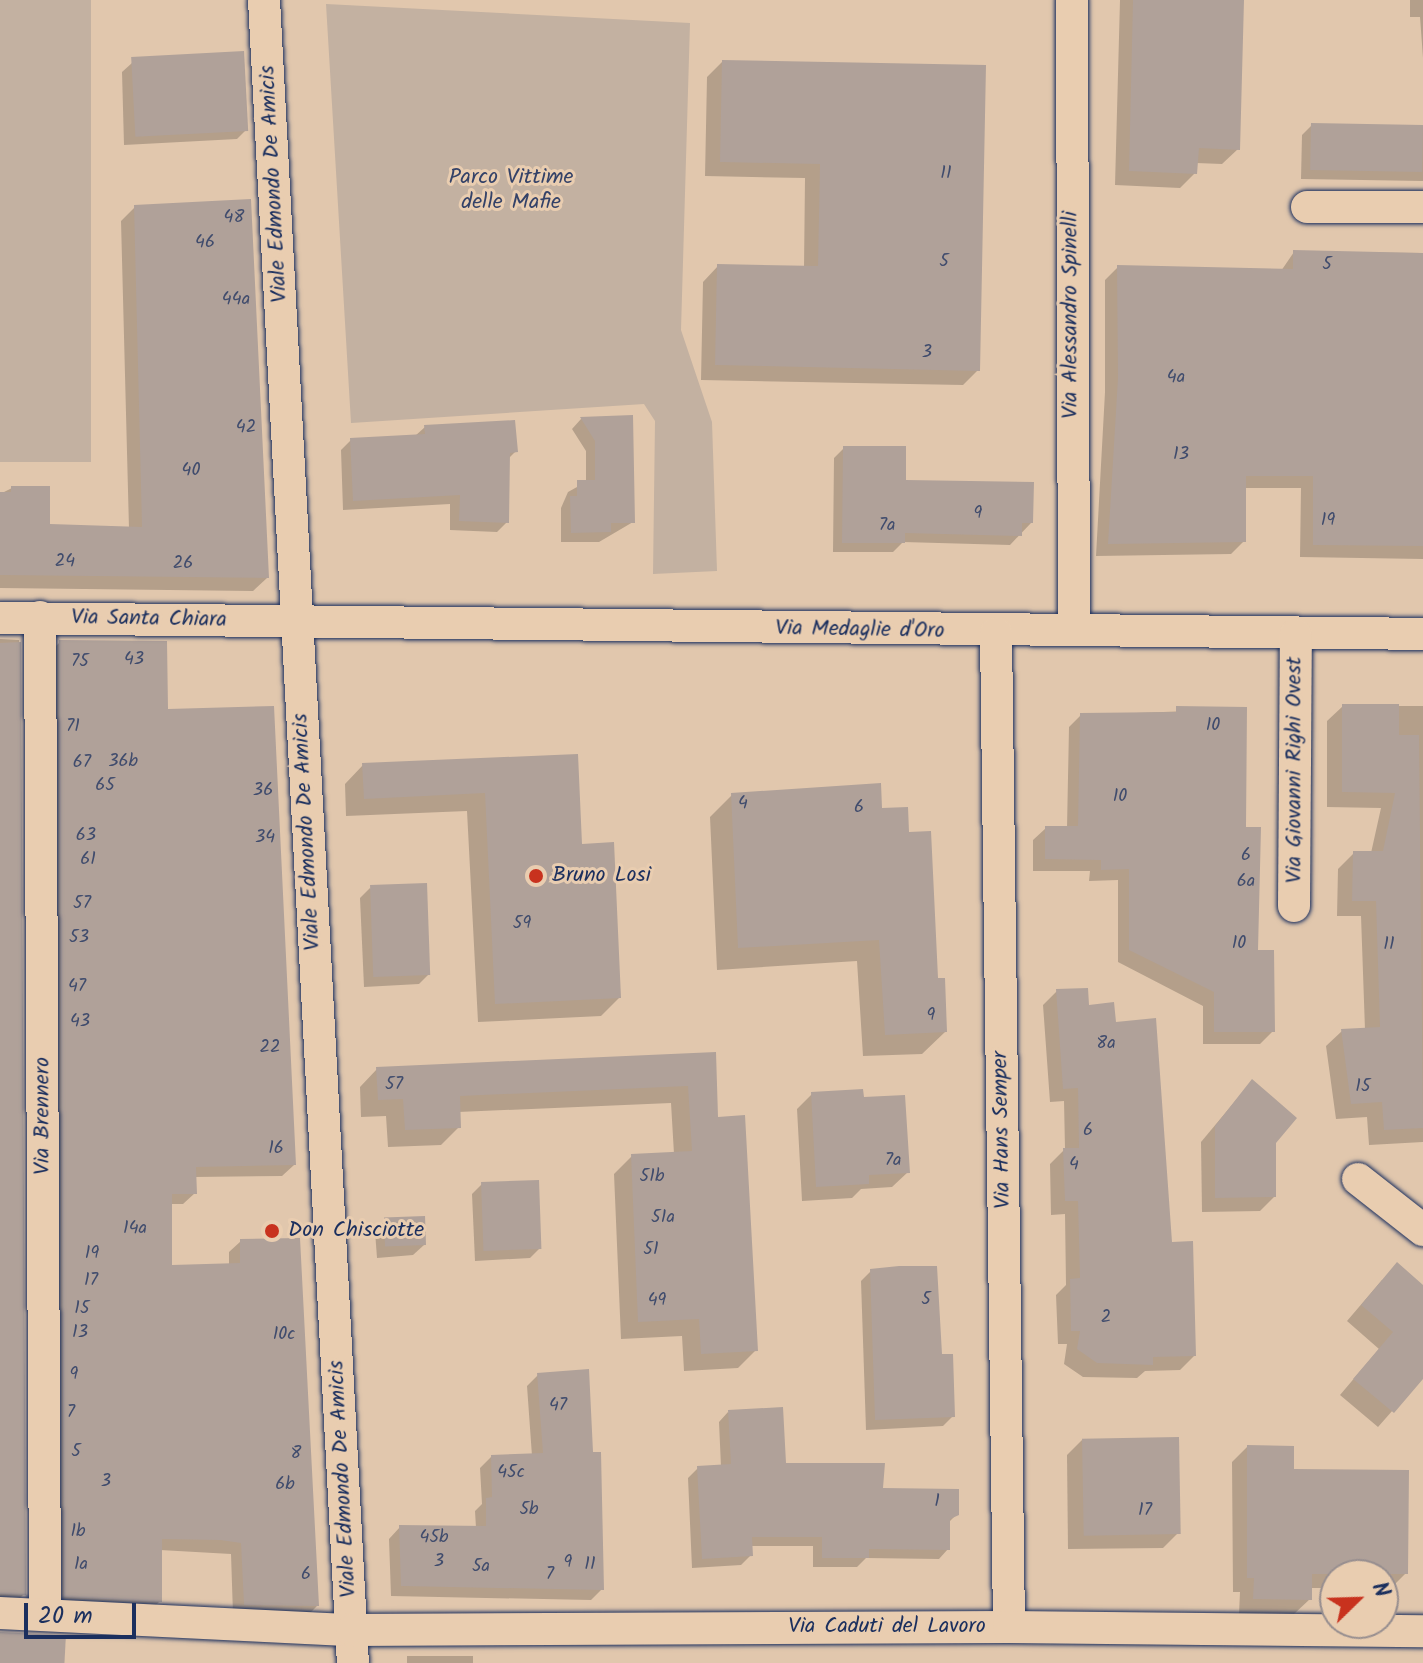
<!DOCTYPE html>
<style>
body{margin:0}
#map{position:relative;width:1423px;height:1663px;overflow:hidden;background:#e1c7ad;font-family:Kalam,sans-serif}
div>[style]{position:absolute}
.green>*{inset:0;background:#c3b1a1;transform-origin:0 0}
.shadow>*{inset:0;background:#0003;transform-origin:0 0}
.building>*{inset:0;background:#b0a199;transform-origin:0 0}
.roads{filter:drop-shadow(0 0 2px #1b2f5e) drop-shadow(0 0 2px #1b2f5e)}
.street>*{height:32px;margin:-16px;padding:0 16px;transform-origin:16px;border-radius:16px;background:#e9cdb0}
.dots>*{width:22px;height:22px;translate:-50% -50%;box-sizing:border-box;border:4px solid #e9cdb0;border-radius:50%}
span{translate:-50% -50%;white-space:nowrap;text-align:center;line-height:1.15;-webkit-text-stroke:6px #e9cdb0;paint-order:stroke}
.number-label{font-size:18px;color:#404c6d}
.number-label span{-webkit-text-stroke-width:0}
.park-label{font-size:22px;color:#344268}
.street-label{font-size:22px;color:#1b2f5e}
.poi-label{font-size:22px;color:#1b2f5e}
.left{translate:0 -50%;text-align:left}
.north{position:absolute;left:1319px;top:1559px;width:80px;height:80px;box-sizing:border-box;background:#e9cdb0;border:2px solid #978e8f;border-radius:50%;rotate:67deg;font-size:22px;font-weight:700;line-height:32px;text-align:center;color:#1b2f5e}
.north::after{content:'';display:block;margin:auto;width:28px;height:36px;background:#c8321e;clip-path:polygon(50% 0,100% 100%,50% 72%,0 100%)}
.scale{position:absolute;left:24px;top:1603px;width:112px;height:36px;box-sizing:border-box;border:4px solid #1b2f5e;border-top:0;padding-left:10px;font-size:24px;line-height:28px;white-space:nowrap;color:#1b2f5e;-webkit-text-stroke:6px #e9cdb0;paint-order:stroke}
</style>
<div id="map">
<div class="green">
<i style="left:0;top:0;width:91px;height:462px"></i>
<i style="clip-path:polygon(326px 4px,690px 23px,681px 330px,712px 422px,717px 571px,653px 574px,655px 421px,644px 404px,351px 423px)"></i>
</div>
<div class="shadow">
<i style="clip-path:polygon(1120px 0,1242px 0,1238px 149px,1222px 164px,1196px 163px,1195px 173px,1180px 188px,1115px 185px)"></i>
<i style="clip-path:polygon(1410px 0,1423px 0,1423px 58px,1420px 17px,1410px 17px)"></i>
<i style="clip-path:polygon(722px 62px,984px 67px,978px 370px,963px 385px,701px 380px,703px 282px,718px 266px,804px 268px,805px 178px,705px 176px,707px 77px)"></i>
<i style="clip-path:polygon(132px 63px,246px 130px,237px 139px,124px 145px,122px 72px)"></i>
<i style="clip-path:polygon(1312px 125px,1423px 126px,1423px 181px,1301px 179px,1302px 135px)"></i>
<i style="clip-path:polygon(135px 207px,267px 578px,253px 591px,0 588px,0 494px,12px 488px,48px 526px,129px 529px,121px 221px)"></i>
<i style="clip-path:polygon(1294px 252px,1423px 253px,1423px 559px,1300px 557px,1301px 488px,1244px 488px,1244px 541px,1231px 554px,1096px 556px,1105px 392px,1105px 280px,1118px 267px,1281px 271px)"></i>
<i style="clip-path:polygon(631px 417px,633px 522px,599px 542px,561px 542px,561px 508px,568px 492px,586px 482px,586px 451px,572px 429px,581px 419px)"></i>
<i style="clip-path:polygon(425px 427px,516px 451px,508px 459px,507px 522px,497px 532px,450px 530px,450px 504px,343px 510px,341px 450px,351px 440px,415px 436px)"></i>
<i style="clip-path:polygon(844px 448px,904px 481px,1031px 523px,1010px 545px,903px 542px,893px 552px,833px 552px,834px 458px)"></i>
<i style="clip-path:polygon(0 639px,19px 640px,24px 1594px,10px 1608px,0 1609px)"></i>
<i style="clip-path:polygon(60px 642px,166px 711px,294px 1165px,282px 1176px,194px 1177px,195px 1193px,183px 1204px,170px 1204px,170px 1267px,229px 1265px,229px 1252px,241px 1241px,317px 1606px,306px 1617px,233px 1615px,231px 1554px,160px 1550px,160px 1601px,149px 1612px,53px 1608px,49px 653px)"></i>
<i style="clip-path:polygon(1343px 706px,1423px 706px,1423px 1142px,1369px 1145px,1367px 1117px,1336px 1119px,1326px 1046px,1342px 1031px,1365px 1030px,1361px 916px,1337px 916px,1338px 869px,1354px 853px,1371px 853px,1381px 808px,1327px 807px,1327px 721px)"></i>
<i style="clip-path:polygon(1245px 709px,1244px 829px,1256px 952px,1273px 1031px,1260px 1044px,1203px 1044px,1203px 1006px,1118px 962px,1118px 880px,1089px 881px,1090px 871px,1033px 871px,1033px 840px,1046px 828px,1067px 828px,1069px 727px,1081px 715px)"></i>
<i style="clip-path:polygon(576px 756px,580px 846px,619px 998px,601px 1016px,478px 1022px,467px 811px,346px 816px,345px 784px,363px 765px)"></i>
<i style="clip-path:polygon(732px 795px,880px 810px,907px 834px,945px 1032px,922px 1054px,863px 1056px,857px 961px,717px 970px,710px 817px)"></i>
<i style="clip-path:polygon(370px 888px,429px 974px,419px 984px,364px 987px,360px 898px)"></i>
<i style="clip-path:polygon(1057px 991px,1114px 1024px,1194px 1356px,1180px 1370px,1145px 1371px,1137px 1378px,1083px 1377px,1064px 1364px,1067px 1344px,1058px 1344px,1056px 1295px,1066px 1285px,1065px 1214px,1051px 1215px,1050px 1164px,1065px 1149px,1064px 1101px,1050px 1102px,1043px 1005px)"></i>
<i style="clip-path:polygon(714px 1054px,716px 1119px,756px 1350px,738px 1368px,684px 1371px,682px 1336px,621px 1339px,614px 1174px,632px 1156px,674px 1154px,671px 1103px,458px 1112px,459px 1127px,441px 1145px,388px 1147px,386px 1116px,361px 1117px,360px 1087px,377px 1069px)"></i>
<i style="clip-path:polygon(1252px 1081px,1274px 1197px,1260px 1211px,1202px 1212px,1201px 1142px)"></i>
<i style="clip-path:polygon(812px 1094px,862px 1099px,908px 1172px,892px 1187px,861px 1189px,852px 1198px,802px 1201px,797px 1109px)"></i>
<i style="clip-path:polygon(482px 1184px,540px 1248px,530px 1258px,475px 1261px,472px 1194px)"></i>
<i style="clip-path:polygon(385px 1221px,424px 1245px,413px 1255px,377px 1258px,375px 1231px)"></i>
<i style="clip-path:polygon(871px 1271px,940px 1357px,953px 1416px,943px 1426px,866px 1430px,861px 1281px)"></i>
<i style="clip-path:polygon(1382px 1280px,1423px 1287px,1423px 1376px,1378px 1427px,1340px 1395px,1379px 1349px,1347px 1321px)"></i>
<i style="clip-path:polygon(538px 1375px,602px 1589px,591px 1600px,391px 1596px,389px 1539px,400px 1527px,476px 1528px,475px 1511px,482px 1504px,480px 1468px,491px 1457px,532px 1456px,527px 1386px)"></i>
<i style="clip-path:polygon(728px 1412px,784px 1465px,957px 1514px,948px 1523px,948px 1549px,939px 1559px,866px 1558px,857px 1567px,813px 1567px,813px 1546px,750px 1546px,751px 1555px,741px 1565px,692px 1568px,688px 1478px,698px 1468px,721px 1467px,719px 1422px)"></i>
<i style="clip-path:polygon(1082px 1440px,1178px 1533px,1163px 1548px,1068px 1549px,1067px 1455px)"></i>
<i style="clip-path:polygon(1247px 1447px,1292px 1471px,1406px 1573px,1391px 1588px,1383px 1588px,1383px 1575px,1335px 1575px,1335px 1588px,1310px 1588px,1310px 1599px,1294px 1614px,1239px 1614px,1240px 1592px,1233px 1592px,1232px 1462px)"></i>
<i style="left:407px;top:1656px;width:66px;height:10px"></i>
</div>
<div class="building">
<i style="clip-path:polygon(1133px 0,1244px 0,1240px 150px,1199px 148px,1197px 174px,1129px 171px)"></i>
<i style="left:244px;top:51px;width:80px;height:113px;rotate:87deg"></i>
<i style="clip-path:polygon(722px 60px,986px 65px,980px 371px,715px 365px,717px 264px,818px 266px,820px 164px,720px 162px)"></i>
<i style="left:1311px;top:123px;width:112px;height:47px;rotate:1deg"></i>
<i style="clip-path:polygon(251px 199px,269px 578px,0 575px,0 492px,11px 492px,11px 486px,50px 486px,50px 524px,142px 527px,134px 205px)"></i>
<i style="clip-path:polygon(1293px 250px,1423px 253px,1423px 546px,1313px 545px,1313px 476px,1246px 476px,1246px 542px,1108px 544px,1118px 378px,1117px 265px,1293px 269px)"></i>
<i style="clip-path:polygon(633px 415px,635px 523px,611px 523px,611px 532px,571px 533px,570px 496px,577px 496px,577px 480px,595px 480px,595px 441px,580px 417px)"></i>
<i style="clip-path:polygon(515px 420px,518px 452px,510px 453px,509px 523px,459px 521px,460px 495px,353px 501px,350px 438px,425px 434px,424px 425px)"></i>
<i style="clip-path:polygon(843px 446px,906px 446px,906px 480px,1034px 482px,1033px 523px,1022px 523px,1022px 536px,905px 533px,905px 543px,842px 543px)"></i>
<i style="clip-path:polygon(59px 640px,167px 641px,168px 709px,274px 706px,296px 1165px,196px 1167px,197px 1194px,172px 1194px,172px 1265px,240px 1263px,240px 1239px,300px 1238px,319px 1606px,244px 1605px,241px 1543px,220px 1540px,162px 1539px,162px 1602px,64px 1597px)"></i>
<i style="clip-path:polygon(21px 642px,26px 1595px,0 1594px,0 643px)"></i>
<i style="clip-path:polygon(1342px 704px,1399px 704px,1399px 735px,1419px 735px,1423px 1128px,1384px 1130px,1382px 1102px,1351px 1104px,1341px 1029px,1380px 1027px,1376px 901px,1352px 901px,1353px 851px,1383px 851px,1395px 793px,1342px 792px)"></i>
<i style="clip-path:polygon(1176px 706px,1247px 707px,1246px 827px,1261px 827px,1258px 950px,1274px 950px,1275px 1032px,1214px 1032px,1214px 992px,1129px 950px,1129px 869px,1101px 870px,1101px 860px,1045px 859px,1045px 826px,1078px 826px,1080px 713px,1176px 712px)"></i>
<i style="clip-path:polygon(578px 754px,582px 844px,614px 842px,621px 998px,495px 1004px,485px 793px,364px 799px,362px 763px)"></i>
<i style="clip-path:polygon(881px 783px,882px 808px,908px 807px,909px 832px,931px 831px,938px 978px,945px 978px,947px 1032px,885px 1035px,879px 940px,738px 948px,731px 793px)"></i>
<i style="left:427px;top:883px;width:92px;height:57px;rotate:88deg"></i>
<i style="clip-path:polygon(1088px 988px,1089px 1005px,1114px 1002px,1116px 1022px,1156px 1018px,1172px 1242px,1193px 1241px,1196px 1356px,1153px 1357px,1153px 1365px,1097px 1363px,1077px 1349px,1080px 1331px,1071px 1331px,1070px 1279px,1080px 1278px,1078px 1201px,1065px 1201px,1063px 1148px,1079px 1148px,1078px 1088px,1063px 1089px,1056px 989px)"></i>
<i style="clip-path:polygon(716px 1052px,718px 1117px,745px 1115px,758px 1351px,701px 1354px,699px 1319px,638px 1322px,631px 1154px,692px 1151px,688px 1086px,460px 1096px,461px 1128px,405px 1130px,403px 1099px,378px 1100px,376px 1067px)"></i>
<i style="clip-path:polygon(1252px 1079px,1297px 1118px,1276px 1143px,1276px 1197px,1215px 1198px,1215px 1126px)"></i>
<i style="clip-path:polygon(863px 1089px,864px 1097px,905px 1095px,910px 1173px,869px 1175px,869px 1184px,816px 1187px,811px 1092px)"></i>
<i style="left:539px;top:1180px;width:69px;height:58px;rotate:88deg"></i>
<i style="left:425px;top:1216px;width:29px;height:41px;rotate:88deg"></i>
<i style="clip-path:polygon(1397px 1262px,1423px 1285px,1423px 1379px,1394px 1413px,1353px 1379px,1393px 1332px,1361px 1305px)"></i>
<i style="clip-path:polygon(899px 1266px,937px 1266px,942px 1354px,953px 1354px,955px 1417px,875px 1420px,870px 1269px)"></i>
<i style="clip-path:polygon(589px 1369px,593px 1452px,601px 1452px,604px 1590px,401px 1586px,399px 1525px,486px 1526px,486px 1498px,492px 1497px,491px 1455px,543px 1453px,537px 1373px)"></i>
<i style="clip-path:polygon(783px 1407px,786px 1463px,885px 1463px,883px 1488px,959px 1489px,959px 1515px,950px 1519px,950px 1550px,869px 1549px,869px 1558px,822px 1558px,822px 1537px,752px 1537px,753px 1556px,702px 1559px,697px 1466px,731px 1464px,728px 1410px)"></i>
<i style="left:1179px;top:1437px;width:97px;height:97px;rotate:89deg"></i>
<i style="clip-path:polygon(1247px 1445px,1294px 1446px,1294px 1469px,1409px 1470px,1408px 1574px,1312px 1574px,1312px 1600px,1253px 1599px,1254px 1578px,1247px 1578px)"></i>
<i style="left:0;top:1632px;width:66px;height:31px;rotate:3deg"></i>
</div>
<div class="roads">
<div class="street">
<i style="left:264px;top:0;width:1665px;rotate:86.94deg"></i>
<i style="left:1072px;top:0;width:629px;rotate:89.82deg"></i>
<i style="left:1307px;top:207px;width:116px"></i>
<i style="left:40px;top:617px;width:997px;rotate:89.71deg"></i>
<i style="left:0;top:618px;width:1423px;rotate:0.64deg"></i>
<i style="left:996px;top:633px;width:994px;rotate:89.25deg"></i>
<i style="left:1294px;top:906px;width:271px;rotate:-89.6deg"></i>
<i style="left:1358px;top:1179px;width:83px;rotate:38.1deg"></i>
<i style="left:0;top:1613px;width:352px;rotate:2.8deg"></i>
<i style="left:352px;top:1630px;width:657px;rotate:-0.26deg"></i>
<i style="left:1009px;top:1627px;width:414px;rotate:0.6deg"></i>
</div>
</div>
<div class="dots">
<i style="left:536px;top:876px;background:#c8321e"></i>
<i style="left:272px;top:1231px;background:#c8321e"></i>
</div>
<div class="number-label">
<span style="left:946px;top:174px">11</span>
<span style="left:234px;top:218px">48</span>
<span style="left:205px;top:243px">46</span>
<span style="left:944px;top:262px">5</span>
<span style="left:1327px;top:265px">5</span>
<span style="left:236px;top:300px">44a</span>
<span style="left:927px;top:353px">3</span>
<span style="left:1176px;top:378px">4a</span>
<span style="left:246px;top:428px">42</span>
<span style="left:1181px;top:455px">13</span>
<span style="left:191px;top:471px">40</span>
<span style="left:978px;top:514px">9</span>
<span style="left:1328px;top:521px">19</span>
<span style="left:887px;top:526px">7a</span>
<span style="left:65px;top:562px">24</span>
<span style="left:183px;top:564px">26</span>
<span style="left:134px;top:660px">43</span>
<span style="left:80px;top:662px">75</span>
<span style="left:1213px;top:726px">10</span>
<span style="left:73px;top:727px">71</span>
<span style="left:123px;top:762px">36b</span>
<span style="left:82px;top:763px">67</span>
<span style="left:105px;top:786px">65</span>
<span style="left:263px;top:791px">36</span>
<span style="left:1120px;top:797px">10</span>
<span style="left:743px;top:804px">4</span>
<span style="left:859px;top:808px">6</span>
<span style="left:86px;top:836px">63</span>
<span style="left:265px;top:838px">34</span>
<span style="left:1246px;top:856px">6</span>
<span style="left:88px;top:860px">61</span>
<span style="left:1246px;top:882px">6a</span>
<span style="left:82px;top:904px">57</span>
<span style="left:522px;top:924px">59</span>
<span style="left:79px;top:938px">53</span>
<span style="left:1239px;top:944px">10</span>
<span style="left:1389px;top:945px">11</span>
<span style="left:77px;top:987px">47</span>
<span style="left:931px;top:1016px">9</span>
<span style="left:80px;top:1022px">43</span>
<span style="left:1106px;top:1044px">8a</span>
<span style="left:270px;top:1048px">22</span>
<span style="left:394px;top:1085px">57</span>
<span style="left:1363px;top:1087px">15</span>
<span style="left:1088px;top:1131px">6</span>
<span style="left:276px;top:1149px">16</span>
<span style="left:893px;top:1161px">7a</span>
<span style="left:1074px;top:1165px">4</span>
<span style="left:652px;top:1177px">51b</span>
<span style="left:663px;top:1218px">51a</span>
<span style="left:135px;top:1229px">14a</span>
<span style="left:651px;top:1250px">51</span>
<span style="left:92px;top:1254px">19</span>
<span style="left:91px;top:1281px">17</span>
<span style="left:926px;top:1300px">5</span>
<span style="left:657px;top:1301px">49</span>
<span style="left:82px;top:1309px">15</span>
<span style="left:1106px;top:1318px">2</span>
<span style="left:80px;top:1333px">13</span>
<span style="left:284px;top:1335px">10c</span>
<span style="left:74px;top:1375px">9</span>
<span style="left:558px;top:1406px">47</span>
<span style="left:71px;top:1413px">7</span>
<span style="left:76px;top:1452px">5</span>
<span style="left:296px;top:1454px">8</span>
<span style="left:511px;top:1473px">45c</span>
<span style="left:106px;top:1482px">3</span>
<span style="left:285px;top:1485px">6b</span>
<span style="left:937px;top:1502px">1</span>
<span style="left:529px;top:1510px">5b</span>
<span style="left:1145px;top:1511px">17</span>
<span style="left:78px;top:1532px">1b</span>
<span style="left:434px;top:1538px">45b</span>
<span style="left:439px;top:1562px">3</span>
<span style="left:568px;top:1563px">9</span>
<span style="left:81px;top:1565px">1a</span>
<span style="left:590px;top:1565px">11</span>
<span style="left:481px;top:1567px">5a</span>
<span style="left:306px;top:1575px">6</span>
<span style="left:550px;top:1575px">7</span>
</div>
<div class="park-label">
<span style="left:511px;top:190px">Parco Vittime<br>delle Mafie</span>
</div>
<div class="street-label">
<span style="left:274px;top:184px;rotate:-93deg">Viale Edmondo De Amicis</span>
<span style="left:1071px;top:315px;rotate:-90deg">Via Alessandro Spinelli</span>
<span style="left:149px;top:619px;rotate:1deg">Via Santa Chiara</span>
<span style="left:860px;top:630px;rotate:1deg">Via Medaglie d'Oro</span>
<span style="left:1295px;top:770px;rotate:-90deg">Via Giovanni Righi Ovest</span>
<span style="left:307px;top:832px;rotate:-93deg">Viale Edmondo De Amicis</span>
<span style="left:43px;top:1116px;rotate:-90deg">Via Brennero</span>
<span style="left:1002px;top:1130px;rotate:-91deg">Via Hans Semper</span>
<span style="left:343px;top:1479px;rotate:-93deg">Viale Edmondo De Amicis</span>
<span style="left:887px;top:1627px">Via Caduti del Lavoro</span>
</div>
<div class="poi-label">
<span class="left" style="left:552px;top:876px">Bruno Losi</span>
<span class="left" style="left:288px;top:1231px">Don Chisciotte</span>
</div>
<div class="north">N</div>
<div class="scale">20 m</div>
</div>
